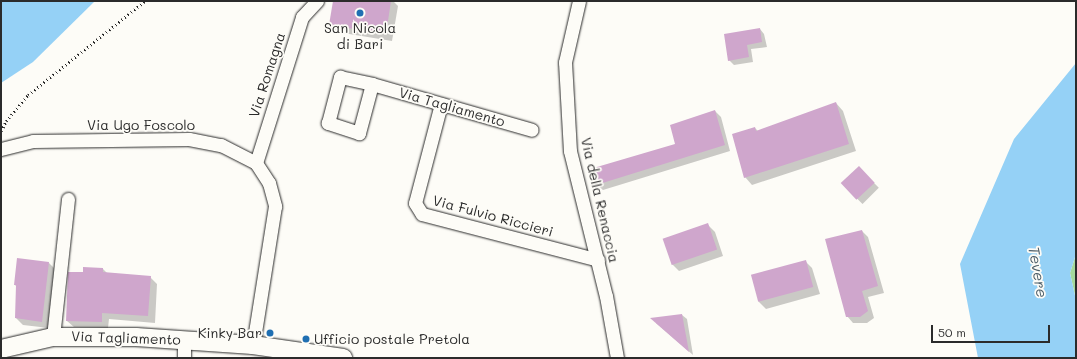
<!DOCTYPE html>
<style>
body{margin:0}
#map{position:relative;width:1077px;height:359px;overflow:hidden;background:#fdfcf7;font-family:Mali,sans-serif}
div>[style]{position:absolute}
.green>*{inset:0;background:#a4d99c}
.water>*{inset:0;background:#95d1f6}
.shadow>*{inset:0;background:#0003;transform-origin:0 0}
.building>*{inset:0;background:#cfa6cc;transform-origin:0 0}
.path>*{height:2.5px;margin-top:-1.25px;transform-origin:0;background:repeating-linear-gradient(90deg,#2b2b2b 0 1px,transparent 0 4px)}
.roads{filter:drop-shadow(0 0 1px #2b2b2b) drop-shadow(0 0 1px #2b2b2b)}
.street>*{height:13px;margin:-6.5px;padding:0 6.5px;transform-origin:6.5px;border-radius:6.5px;background:#fdfcf7}
.secondary>*{height:18px;margin:-9px;padding:0 9px;transform-origin:9px;border-radius:9px;background:#fdfcf7}
.dots>*{width:11px;height:11px;translate:-50% -50%;box-sizing:border-box;border:2px solid #fdfcf7;border-radius:50%}
span{translate:-50% -50%;white-space:nowrap;text-align:center;line-height:1.15;-webkit-text-stroke:3.5px #fdfcf7;paint-order:stroke}
.poi-label{font-size:14px;color:#2b2b2b}
.right{translate:-100% -50%;text-align:right}
.left{translate:0 -50%;text-align:left}
.street-label{font-size:14px;color:#2b2b2b}
.water-label{font-size:15px;color:#4b5d68;font-style:italic}
.frame{position:absolute;inset:0;border:2px solid #2b2b2b;pointer-events:none}
.scale{position:absolute;left:931px;top:325px;width:119px;height:18px;box-sizing:border-box;border:2px solid #2b2b2b;border-top:0;padding-left:5px;font-size:12px;line-height:14px;white-space:nowrap;color:#2b2b2b;-webkit-text-stroke:3px #fdfcf7;paint-order:stroke}
</style>
<div id="map">
<div class="green">
<i style="clip-path:polygon(1076px 254px,1076px 300px,1070px 273px)"></i>
</div>
<div class="water">
<i style="clip-path:polygon(1px 1px,95px 1px,33px 62px,1px 83px)"></i>
<i style="clip-path:polygon(1076px 63px,1076px 254px,1070px 273px,1076px 300px,1076px 358px,978px 358px,960px 264px,1014px 139px)"></i>
</div>
<div class="shadow">
<i style="clip-path:polygon(334px 1px,393px 1px,398px 6px,392px 41px,337px 32px,330px 25px)"></i>
<i style="clip-path:polygon(760px 29px,764px 34px,767px 47px,751px 49px,753px 62px,734px 65px,729px 60px)"></i>
<i style="clip-path:polygon(836px 103px,843px 111px,856px 151px,752px 185px,745px 177px,755px 128px,758px 131px)"></i>
<i style="clip-path:polygon(715px 111px,721px 117px,730px 151px,603px 190px,597px 185px,676px 144px)"></i>
<i style="left:859px;top:168px;width:28px;height:23px;rotate:45deg"></i>
<i style="clip-path:polygon(708px 225px,715px 232px,723px 256px,679px 271px,672px 264px)"></i>
<i style="clip-path:polygon(862px 231px,868px 237px,884px 293px,868px 297px,874px 318px,867px 323px,853px 323px,847px 316px)"></i>
<i style="clip-path:polygon(805px 261px,812px 268px,820px 294px,766px 309px,759px 302px,752px 276px)"></i>
<i style="clip-path:polygon(49px 263px,56px 270px,49px 328px,23px 325px,16px 318px,17px 287px,15px 285px)"></i>
<i style="clip-path:polygon(103px 269px,107px 273px,150px 277px,157px 284px,155px 323px,109px 319px,108px 328px,74px 327px,67px 321px,84px 273px)"></i>
<i style="clip-path:polygon(682px 315px,687px 319px,693px 355px,656px 323px)"></i>
</div>
<div class="building">
<i style="clip-path:polygon(333px 1px,391px 1px,386px 34px,329px 25px)"></i>
<i style="clip-path:polygon(760px 28px,762px 42px,747px 45px,749px 57px,728px 61px,724px 34px)"></i>
<i style="clip-path:polygon(836px 102px,849px 144px,744px 178px,732px 134px,755px 127px,756px 131px)"></i>
<i style="clip-path:polygon(715px 110px,725px 145px,596px 185px,590px 169px,675px 144px,670px 125px)"></i>
<i style="left:859px;top:166px;width:23px;height:25px;rotate:47deg"></i>
<i style="left:708px;top:223px;width:28px;height:48px;rotate:71deg"></i>
<i style="clip-path:polygon(862px 230px,878px 286px,862px 291px,868px 311px,860px 317px,846px 317px,825px 239px)"></i>
<i style="clip-path:polygon(17px 258px,49px 262px,42px 322px,15px 318px,16px 285px,14px 285px)"></i>
<i style="left:806px;top:260px;width:28px;height:57px;rotate:75deg"></i>
<i style="clip-path:polygon(83px 267px,103px 268px,103px 272px,151px 276px,148px 316px,102px 313px,102px 322px,66px 321px,68px 272px,83px 272px)"></i>
<i style="clip-path:polygon(682px 314px,689px 352px,650px 318px)"></i>
</div>
<div class="path">
<i style="left:1px;top:131px;width:11px;rotate:-63deg"></i>
<i style="left:6px;top:121px;width:34px;rotate:-50deg"></i>
<i style="left:28px;top:95px;width:150px;rotate:-38.8deg"></i>
</div>
<div class="roads">
<div class="street">
<i style="left:579px;top:1px;width:63px;rotate:102.9deg"></i>
<i style="left:565px;top:62px;width:89px;rotate:86.8deg"></i>
<i style="left:570px;top:151px;width:149px;rotate:76.1deg"></i>
<i style="left:606px;top:296px;width:63px;rotate:79.9deg"></i>
<i style="left:340px;top:77px;width:33px;rotate:12deg"></i>
<i style="left:372px;top:84px;width:51px;rotate:104.9deg"></i>
<i style="left:359px;top:133px;width:33px;rotate:-162deg"></i>
<i style="left:328px;top:123px;width:48px;rotate:-75.4deg"></i>
<i style="left:372px;top:84px;width:166px;rotate:16deg"></i>
<i style="left:441px;top:104px;width:102px;rotate:104.7deg"></i>
<i style="left:415px;top:203px;width:13px;rotate:58deg"></i>
<i style="left:422px;top:214px;width:182px;rotate:14.6deg"></i>
<i style="left:1px;top:149px;width:33px;rotate:-14deg"></i>
<i style="left:33px;top:141px;width:156px;rotate:-0.7deg"></i>
<i style="left:189px;top:139px;width:33px;rotate:11deg"></i>
<i style="left:221px;top:145px;width:39px;rotate:27deg"></i>
<i style="left:256px;top:163px;width:24px;rotate:57deg"></i>
<i style="left:269px;top:183px;width:24px;rotate:75deg"></i>
<i style="left:275px;top:206px;width:141px;rotate:99deg"></i>
<i style="left:256px;top:163px;width:153px;rotate:-72.5deg"></i>
<i style="left:302px;top:17px;width:22px;rotate:-47deg"></i>
<i style="left:53px;top:337px;width:139px;rotate:-83.8deg"></i>
<i style="left:184px;top:358px;width:18px;rotate:-90deg"></i>
</div>
<div class="secondary">
<i style="left:1px;top:349px;width:53px;rotate:-13deg"></i>
<i style="left:53px;top:337px;width:83px"></i>
<i style="left:136px;top:337px;width:117px;rotate:3.9deg"></i>
<i style="left:253px;top:345px;width:91px;rotate:8.2deg"></i>
</div>
</div>
<div class="dots">
<i style="left:360px;top:13px;background:#1f6fb2"></i>
<i style="left:270px;top:333px;background:#1f6fb2"></i>
<i style="left:306px;top:339px;background:#1f6fb2"></i>
</div>
<div class="poi-label">
<span style="left:360px;top:36px">San Nicola<br>di Bari</span>
<span class="right" style="left:262px;top:333px">Kinky Bar</span>
<span class="left" style="left:314px;top:339px">Ufficio postale Pretola</span>
</div>
<div class="street-label">
<span style="left:267px;top:75px;rotate:-72deg">Via Romagna</span>
<span style="left:452px;top:107px;rotate:16deg">Via Tagliamento</span>
<span style="left:141px;top:125px">Via Ugo Foscolo</span>
<span style="left:600px;top:200px;rotate:77deg">Via della Renaccia</span>
<span style="left:493px;top:216px;rotate:15deg">Via Fulvio Riccieri</span>
<span style="left:126px;top:338px;rotate:2deg">Via Tagliamento</span>
</div>
<div class="water-label">
<span style="left:1038px;top:272px;rotate:80deg">Tevere</span>
</div>
<div class="frame"></div>
<div class="scale">50 m</div>
</div>
